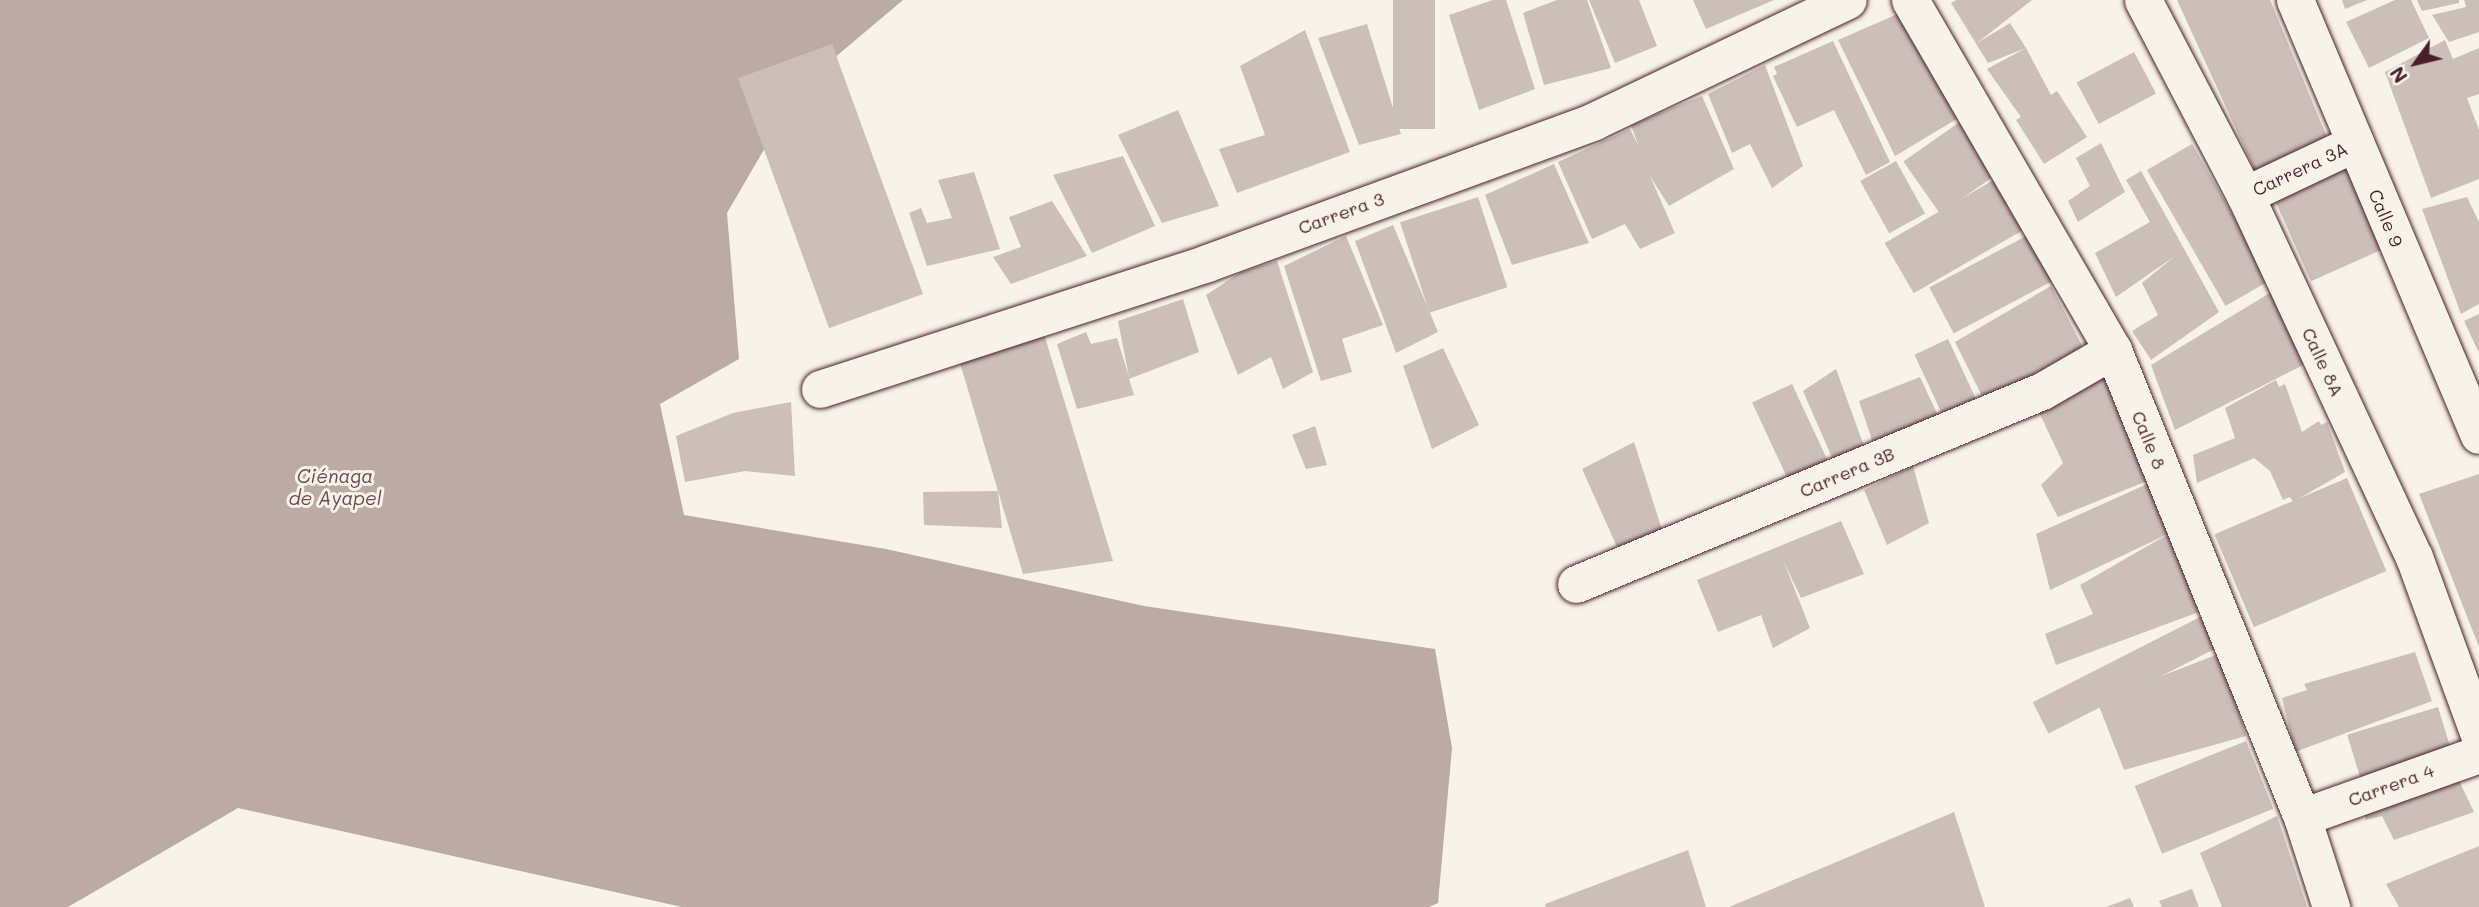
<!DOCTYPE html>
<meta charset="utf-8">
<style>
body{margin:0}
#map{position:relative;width:2479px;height:907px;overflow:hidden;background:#f7f3e8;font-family:Mali,sans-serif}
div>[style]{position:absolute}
.water>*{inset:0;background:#bcaaa7}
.building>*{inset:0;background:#ccbfb9;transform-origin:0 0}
.roads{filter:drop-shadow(0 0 2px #4a1f2b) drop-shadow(0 0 2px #4a1f2b)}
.minor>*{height:37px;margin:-18.5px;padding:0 18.5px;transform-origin:18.5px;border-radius:18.5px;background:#f7f3e8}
span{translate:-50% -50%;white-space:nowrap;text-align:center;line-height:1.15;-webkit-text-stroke:6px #f7f3e8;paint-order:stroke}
.street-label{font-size:18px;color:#4a1f2b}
.water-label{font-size:19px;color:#6c4950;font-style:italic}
.north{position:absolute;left:2381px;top:28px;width:70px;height:70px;-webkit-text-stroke:5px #f7f3e8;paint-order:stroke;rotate:236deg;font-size:19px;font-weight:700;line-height:28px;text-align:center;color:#4a1f2b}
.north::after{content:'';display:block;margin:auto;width:24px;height:32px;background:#4a1f2b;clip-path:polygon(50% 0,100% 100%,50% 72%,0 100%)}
</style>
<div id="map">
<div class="water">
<i style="clip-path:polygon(0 0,903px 0,801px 86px,727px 213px,739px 359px,660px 404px,684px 515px,886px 549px,1144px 606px,1435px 649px,1452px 748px,1438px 903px,1429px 907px,682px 907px,238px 808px,68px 907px,0 907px)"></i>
</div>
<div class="building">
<i style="left:1393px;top:0;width:42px;height:129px"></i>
<i style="clip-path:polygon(1493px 0,1506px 0,1535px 89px,1479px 110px,1449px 15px)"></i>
<i style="clip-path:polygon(1557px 0,1587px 0,1611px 68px,1544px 85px,1523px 13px)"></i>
<i style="clip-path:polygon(1589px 0,1639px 0,1657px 46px,1615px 63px)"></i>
<i style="clip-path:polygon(1693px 0,1774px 0,1706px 29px)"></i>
<i style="clip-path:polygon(1956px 0,2032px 0,1977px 43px,2010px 23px,2026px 48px,2051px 95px,2057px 91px,2087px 137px,2044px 164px,2016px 120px,2021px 117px,1987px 69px,2026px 48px,1988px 63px,1951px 3px)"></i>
<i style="clip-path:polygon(2177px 0,2270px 0,2329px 142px,2257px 175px)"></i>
<i style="clip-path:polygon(2342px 0,2367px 0,2345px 9px)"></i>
<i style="clip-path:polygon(2395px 0,2411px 0,2429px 38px,2369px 68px,2346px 22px)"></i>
<i style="clip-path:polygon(2417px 0,2459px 0,2459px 3px,2422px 11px)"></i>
<i style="clip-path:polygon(2464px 0,2479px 0,2479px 32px,2449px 42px,2432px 15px,2466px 7px)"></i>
<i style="clip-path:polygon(1902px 12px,1965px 114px,1895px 156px,1838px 40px)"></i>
<i style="clip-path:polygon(1367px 24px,1401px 134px,1359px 145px,1318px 38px)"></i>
<i style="clip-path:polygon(1305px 30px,1350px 152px,1237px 193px,1219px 149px,1265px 135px,1240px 66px)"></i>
<i style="clip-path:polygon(2445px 40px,2453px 59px,2479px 48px,2479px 94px,2467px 98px,2479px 130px,2479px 179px,2431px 198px,2385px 72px)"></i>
<i style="clip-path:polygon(1833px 41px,1890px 162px,1866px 175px,1834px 110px,1797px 127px,1773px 76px,1777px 74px,1774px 67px)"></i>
<i style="left:832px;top:44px;width:266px;height:100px;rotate:70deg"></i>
<i style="left:2134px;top:52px;width:47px;height:65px;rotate:62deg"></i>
<i style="clip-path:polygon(1765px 65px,1803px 166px,1772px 188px,1750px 144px,1732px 153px,1708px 94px)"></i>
<i style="clip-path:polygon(1702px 96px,1734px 169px,1669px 206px,1650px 176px,1675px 233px,1640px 249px,1625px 224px,1592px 239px,1558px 162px,1630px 129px,1639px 147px,1631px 125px)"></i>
<i style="clip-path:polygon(1178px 110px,1219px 206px,1162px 223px,1118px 135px)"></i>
<i style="left:1964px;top:119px;width:64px;height:74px;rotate:55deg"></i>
<i style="clip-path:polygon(2101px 143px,2125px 192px,2078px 222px,2068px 201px,2090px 186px,2076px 158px)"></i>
<i style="left:2192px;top:144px;width:157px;height:52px;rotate:60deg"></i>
<i style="clip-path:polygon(1123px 156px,1155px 226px,1092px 253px,1053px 175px)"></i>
<i style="left:2342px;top:159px;width:99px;height:78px;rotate:66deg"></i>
<i style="left:1896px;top:161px;width:60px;height:41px;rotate:61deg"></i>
<i style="clip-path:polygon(1554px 164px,1589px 243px,1512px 265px,1485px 195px)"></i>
<i style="clip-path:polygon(2141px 171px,2219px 312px,2151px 360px,2132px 331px,2158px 315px,2142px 283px,2175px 256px,2116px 297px,2095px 253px,2150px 222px,2126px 180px)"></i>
<i style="clip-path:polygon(974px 172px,1000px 249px,927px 266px,909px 213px,921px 208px,927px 223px,952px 218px,938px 180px)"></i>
<i style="left:1999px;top:177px;width:58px;height:132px;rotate:60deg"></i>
<i style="left:1478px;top:197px;width:95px;height:82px;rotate:72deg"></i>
<i style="clip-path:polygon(2467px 197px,2479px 222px,2479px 304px,2461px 314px,2422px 209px)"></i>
<i style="clip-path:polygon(1052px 201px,1087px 256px,1011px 284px,993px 257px,1021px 247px,1009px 217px)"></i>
<i style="clip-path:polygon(1393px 225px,1438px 332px,1396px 353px,1355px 241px)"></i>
<i style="left:2030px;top:234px;width:52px;height:114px;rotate:62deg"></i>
<i style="clip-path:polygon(1346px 236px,1383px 325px,1342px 339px,1352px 372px,1321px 381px,1284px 266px)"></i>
<i style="clip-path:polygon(1277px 261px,1313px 372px,1283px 389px,1271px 357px,1238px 375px,1206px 295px,1241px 272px)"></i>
<i style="clip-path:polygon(2051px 286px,2087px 355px,1985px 402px,1955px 342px)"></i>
<i style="clip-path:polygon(2278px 288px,2309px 362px,2175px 430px,2151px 365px)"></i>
<i style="clip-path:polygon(1183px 299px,1199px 352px,1129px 379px,1134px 395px,1077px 409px,1057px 344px,1086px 332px,1091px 344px,1117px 338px,1129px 377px,1118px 321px)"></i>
<i style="clip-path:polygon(2479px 314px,2479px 353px,2464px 321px)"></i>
<i style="clip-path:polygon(1044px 334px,1113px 561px,1023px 574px,998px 491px,1002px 528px,924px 525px,923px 492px,998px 491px,960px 363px,1001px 342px)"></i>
<i style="left:1948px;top:339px;width:77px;height:37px;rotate:65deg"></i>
<i style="clip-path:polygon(1443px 348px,1479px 425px,1432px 449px,1403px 366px)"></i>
<i style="clip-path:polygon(1836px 369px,1868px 457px,1837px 469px,1803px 391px)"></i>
<i style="clip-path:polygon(2106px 372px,2152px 479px,2058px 517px,2041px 485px,2063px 463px,2037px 408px)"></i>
<i style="clip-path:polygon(1920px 377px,1941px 422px,1876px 452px,1859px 401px)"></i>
<i style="clip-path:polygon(2276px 380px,2279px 387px,2285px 384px,2302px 432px,2319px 421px,2321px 425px,2327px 422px,2345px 472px,2293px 502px,2290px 497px,2283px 500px,2270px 471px,2254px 458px,2197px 483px,2193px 455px,2235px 438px,2225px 408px)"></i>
<i style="left:1792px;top:384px;width:94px;height:44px;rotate:65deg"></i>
<i style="clip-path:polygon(791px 402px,795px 476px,745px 471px,685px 482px,676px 436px,733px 413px)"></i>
<i style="clip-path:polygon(1315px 426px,1327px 465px,1306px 469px,1292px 435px)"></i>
<i style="clip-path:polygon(1634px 442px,1665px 539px,1622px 558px,1582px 469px)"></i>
<i style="clip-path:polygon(1913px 466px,1929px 523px,1887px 545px,1864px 490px)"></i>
<i style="clip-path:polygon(2479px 474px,2479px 647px,2419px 494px)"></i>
<i style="left:2347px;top:478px;width:101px;height:144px;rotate:67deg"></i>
<i style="clip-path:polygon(2156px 480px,2207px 609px,2056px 665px,2045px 634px,2093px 614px,2080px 585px,2170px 533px,2050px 590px,2036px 534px)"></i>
<i style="clip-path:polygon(1841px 521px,1864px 574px,1801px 598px,1783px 560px,1810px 628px,1773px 648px,1761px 615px,1718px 632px,1697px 580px)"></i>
<i style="left:2202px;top:616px;width:35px;height:190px;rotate:63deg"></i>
<i style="clip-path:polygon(2415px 652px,2432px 701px,2295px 752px,2282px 698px,2307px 690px,2304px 684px)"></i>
<i style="clip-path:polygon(2221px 653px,2246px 736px,2124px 770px,2097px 701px)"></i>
<i style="left:2438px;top:707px;width:48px;height:95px;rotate:73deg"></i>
<i style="left:2246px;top:741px;width:73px;height:120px;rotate:68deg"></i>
<i style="clip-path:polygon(2453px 768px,2474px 812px,2394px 840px,2382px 816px,2366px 820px,2358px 800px)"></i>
<i style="clip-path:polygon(1954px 812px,1985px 907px,1729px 907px,1846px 858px)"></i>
<i style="clip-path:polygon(2277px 816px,2307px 907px,2222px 907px,2200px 853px)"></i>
<i style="clip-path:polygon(2479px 846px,2479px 907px,2399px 907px,2386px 884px)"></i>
<i style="clip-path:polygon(1688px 850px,1706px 907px,1546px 907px,1545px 904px)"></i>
<i style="clip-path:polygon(2192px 889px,2199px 907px,2162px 907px,2159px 901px)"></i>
<i style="clip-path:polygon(2130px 898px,2134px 907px,2106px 907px)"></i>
</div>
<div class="roads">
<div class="minor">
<i style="left:1910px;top:0;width:405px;rotate:59.9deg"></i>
<i style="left:2113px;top:350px;width:504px;rotate:67.97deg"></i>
<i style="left:2302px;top:817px;width:95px;rotate:72.1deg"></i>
<i style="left:2143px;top:0;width:220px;rotate:62.4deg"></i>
<i style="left:2245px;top:195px;width:400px;rotate:65deg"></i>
<i style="left:2414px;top:557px;width:189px;rotate:69.9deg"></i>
<i style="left:2295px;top:0;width:472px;rotate:67.1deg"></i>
<i style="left:2245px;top:195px;width:122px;rotate:-25.3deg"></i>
<i style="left:820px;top:389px;width:407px;rotate:-18deg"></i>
<i style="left:1207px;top:263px;width:412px;rotate:-20.1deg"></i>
<i style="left:1594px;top:121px;width:281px;rotate:-25.5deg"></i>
<i style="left:1576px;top:584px;width:504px;rotate:-22.5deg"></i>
<i style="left:2042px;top:391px;width:82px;rotate:-30deg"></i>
<i style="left:2302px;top:817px;width:188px;rotate:-19.6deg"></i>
</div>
</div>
<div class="street-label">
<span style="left:2300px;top:169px;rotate:-25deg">Carrera 3A</span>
<span style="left:1341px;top:213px;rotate:-20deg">Carrera 3</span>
<span style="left:2386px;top:218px;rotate:67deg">Calle 9</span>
<span style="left:2323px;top:362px;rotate:65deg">Calle 8A</span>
<span style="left:2149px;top:440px;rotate:68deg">Calle 8</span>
<span style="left:1847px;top:472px;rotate:-23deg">Carrera 3B</span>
<span style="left:2391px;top:785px;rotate:-20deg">Carrera 4</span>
</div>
<div class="water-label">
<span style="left:335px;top:487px">Ciénaga<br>de Ayapel</span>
</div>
<div class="north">N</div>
</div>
